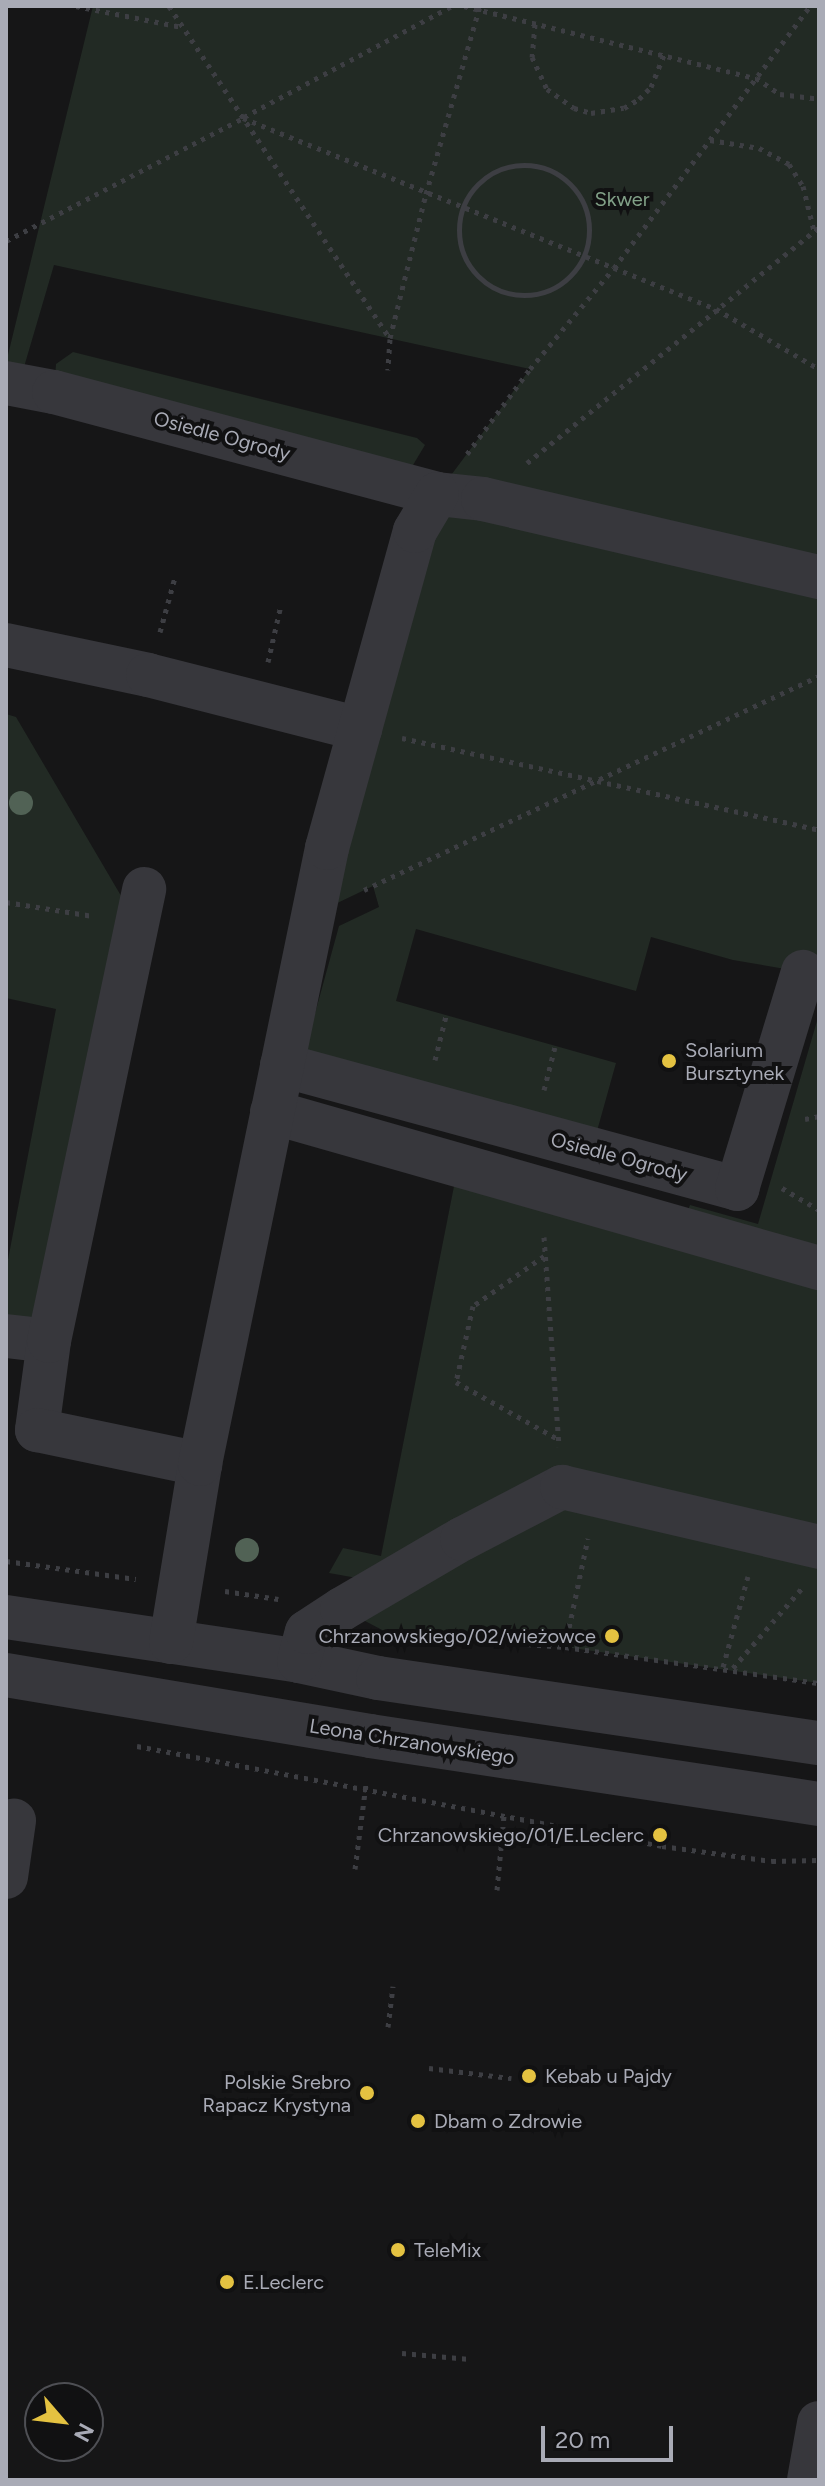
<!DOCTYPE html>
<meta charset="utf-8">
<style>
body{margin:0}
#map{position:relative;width:825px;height:2486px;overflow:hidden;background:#161617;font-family:Figtree,sans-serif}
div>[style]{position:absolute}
.green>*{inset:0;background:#222a24}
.path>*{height:5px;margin-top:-2.5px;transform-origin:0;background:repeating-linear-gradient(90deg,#3d3e43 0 4px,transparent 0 10px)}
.path>.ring{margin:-2.5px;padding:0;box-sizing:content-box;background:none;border:5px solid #3d3e43;border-radius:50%}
.minor>*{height:44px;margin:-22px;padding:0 22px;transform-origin:22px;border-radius:22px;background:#37373c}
.trees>*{width:24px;height:24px;margin:-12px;border-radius:50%;background:#516255}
.dots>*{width:22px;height:22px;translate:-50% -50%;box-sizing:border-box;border:4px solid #111112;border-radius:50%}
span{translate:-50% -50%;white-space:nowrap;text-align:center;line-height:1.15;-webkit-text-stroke:8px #111112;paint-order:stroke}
.park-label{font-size:20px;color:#81a087}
.street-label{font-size:20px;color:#a9abb6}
.poi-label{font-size:20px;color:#a9abb6}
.left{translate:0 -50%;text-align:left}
.right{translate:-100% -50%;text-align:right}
.frame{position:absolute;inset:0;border:8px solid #a9abb6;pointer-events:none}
.north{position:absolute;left:24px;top:2382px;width:80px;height:80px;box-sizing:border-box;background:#111112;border:2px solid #4e4f54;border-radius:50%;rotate:118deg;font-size:22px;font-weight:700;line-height:32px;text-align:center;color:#a9abb6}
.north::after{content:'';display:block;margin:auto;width:28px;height:36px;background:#e4c241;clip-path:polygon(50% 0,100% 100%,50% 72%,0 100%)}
.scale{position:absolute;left:541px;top:2426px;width:132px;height:36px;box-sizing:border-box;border:4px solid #a9abb6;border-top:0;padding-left:10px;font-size:24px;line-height:28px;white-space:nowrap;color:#a9abb6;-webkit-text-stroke:6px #111112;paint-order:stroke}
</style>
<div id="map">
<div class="green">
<i style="clip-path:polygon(93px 6px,819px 6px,819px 965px,803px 972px,733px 960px,651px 937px,636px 991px,416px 929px,396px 1001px,616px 1063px,592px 1149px,305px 1050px,339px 926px,379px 907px,373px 886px,312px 915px,437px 494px,530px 369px,54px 265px,24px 367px,6px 363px)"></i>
<i style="clip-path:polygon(73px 352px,417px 438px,425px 445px,401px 485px,54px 392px,56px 364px)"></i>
<i style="clip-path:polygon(6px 714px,16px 717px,137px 923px,49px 1341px,6px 1336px,6px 1270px,56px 1009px,6px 998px)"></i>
<i style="clip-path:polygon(819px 1014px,819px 1683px,565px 1647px,386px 1632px,342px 1609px,385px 1583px,329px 1573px,343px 1548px,381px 1556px,458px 1166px,681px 1228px,690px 1205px,758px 1224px)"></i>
</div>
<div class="path">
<i style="left:76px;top:6px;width:108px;rotate:11.2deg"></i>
<i style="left:169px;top:6px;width:400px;rotate:56.4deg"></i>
<i style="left:390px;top:339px;width:31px;rotate:94deg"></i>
<i style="left:464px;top:6px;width:301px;rotate:13.9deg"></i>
<i style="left:756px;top:78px;width:29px;rotate:34deg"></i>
<i style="left:780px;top:94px;width:39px;rotate:7deg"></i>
<i style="left:535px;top:24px;width:33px;rotate:95deg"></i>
<i style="left:532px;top:57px;width:35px;rotate:65deg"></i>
<i style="left:547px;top:89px;width:33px;rotate:35deg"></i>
<i style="left:574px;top:108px;width:18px;rotate:16deg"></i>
<i style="left:591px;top:113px;width:33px;rotate:-9deg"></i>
<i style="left:624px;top:108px;width:17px;rotate:-31deg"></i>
<i style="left:639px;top:99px;width:17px;rotate:-45deg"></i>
<i style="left:651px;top:87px;width:35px;rotate:-68deg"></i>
<i style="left:244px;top:117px;width:236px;rotate:-28.1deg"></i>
<i style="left:710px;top:140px;width:50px;rotate:9.3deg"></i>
<i style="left:759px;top:148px;width:34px;rotate:28deg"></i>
<i style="left:789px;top:164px;width:26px;rotate:58deg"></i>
<i style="left:803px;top:186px;width:46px;rotate:76.3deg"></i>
<i class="ring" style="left:459px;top:165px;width:125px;height:125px"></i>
<i style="left:6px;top:241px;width:267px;rotate:-27.4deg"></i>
<i style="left:243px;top:118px;width:510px;rotate:21.99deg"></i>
<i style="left:716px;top:309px;width:119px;rotate:30.2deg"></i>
<i style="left:390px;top:338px;width:148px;rotate:-76deg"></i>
<i style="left:426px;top:194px;width:196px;rotate:-74deg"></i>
<i style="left:467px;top:454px;width:106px;rotate:-53.5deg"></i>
<i style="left:530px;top:369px;width:131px;rotate:-50.3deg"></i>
<i style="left:614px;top:268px;width:327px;rotate:-53.2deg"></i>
<i style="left:527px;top:463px;width:375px;rotate:-38.9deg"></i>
<i style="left:160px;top:632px;width:57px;rotate:-74.7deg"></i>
<i style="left:268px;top:662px;width:58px;rotate:-77.2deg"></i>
<i style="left:402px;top:738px;width:427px;rotate:12.4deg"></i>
<i style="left:364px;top:890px;width:503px;rotate:-25.19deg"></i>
<i style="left:6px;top:902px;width:88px;rotate:9.1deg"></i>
<i style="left:435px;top:1060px;width:45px;rotate:-76deg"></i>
<i style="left:544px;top:1090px;width:44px;rotate:-75.7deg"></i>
<i style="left:805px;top:1119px;width:14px;rotate:-12deg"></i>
<i style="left:782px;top:1188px;width:43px;rotate:30.7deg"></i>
<i style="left:544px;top:1237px;width:210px;rotate:85.9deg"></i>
<i style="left:544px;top:1256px;width:87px;rotate:144.8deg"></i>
<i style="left:473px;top:1306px;width:78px;rotate:102.6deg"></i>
<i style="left:456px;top:1382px;width:117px;rotate:29.2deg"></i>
<i style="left:6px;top:1561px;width:131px;rotate:7.9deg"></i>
<i style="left:225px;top:1591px;width:54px;rotate:8.6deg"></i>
<i style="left:418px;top:1635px;width:147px;rotate:4.7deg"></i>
<i style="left:565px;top:1647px;width:257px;rotate:8.1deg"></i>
<i style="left:565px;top:1647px;width:111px;rotate:-78.1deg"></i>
<i style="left:723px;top:1667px;width:94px;rotate:-74.6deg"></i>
<i style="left:733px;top:1668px;width:106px;rotate:-49.2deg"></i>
<i style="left:137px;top:1746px;width:534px;rotate:10.78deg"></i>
<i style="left:662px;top:1846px;width:111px;rotate:7.8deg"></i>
<i style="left:772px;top:1861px;width:47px;rotate:-1.2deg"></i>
<i style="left:355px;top:1869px;width:86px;rotate:-82.6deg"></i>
<i style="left:497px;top:1890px;width:74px;rotate:-84.6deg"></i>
<i style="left:388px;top:2027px;width:41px;rotate:-83deg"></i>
<i style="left:429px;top:2068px;width:83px;rotate:7deg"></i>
<i style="left:402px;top:2353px;width:68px;rotate:5deg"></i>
</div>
<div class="minor">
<i style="left:6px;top:383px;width:49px;rotate:10.6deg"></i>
<i style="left:54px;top:392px;width:396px;rotate:14.9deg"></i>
<i style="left:437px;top:494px;width:46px;rotate:6.2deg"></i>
<i style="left:483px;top:499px;width:345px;rotate:13.1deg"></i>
<i style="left:6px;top:645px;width:145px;rotate:11.9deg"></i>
<i style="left:148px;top:675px;width:219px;rotate:14.3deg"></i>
<i style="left:282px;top:1065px;width:472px;rotate:15.2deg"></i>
<i style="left:737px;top:1189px;width:227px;rotate:-73.1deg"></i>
<i style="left:272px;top:1112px;width:569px;rotate:15.92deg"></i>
<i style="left:6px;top:1336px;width:43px;rotate:6.6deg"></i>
<i style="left:49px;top:1341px;width:90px;rotate:97.7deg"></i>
<i style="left:37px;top:1430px;width:167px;rotate:11.8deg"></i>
<i style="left:49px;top:1341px;width:462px;rotate:-78.1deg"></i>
<i style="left:6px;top:1617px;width:296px;rotate:8.5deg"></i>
<i style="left:299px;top:1661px;width:81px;rotate:12.1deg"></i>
<i style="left:378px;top:1678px;width:446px;rotate:8.4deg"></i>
<i style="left:171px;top:1642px;width:180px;rotate:-80.7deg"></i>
<i style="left:200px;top:1464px;width:629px;rotate:-78.35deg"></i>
<i style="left:327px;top:848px;width:329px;rotate:-74.5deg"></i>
<i style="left:415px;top:531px;width:43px;rotate:-59.3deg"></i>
<i style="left:299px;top:1661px;width:30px;rotate:-75deg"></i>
<i style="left:307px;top:1632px;width:42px;rotate:-33.3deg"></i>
<i style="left:342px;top:1609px;width:139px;rotate:-30.3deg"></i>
<i style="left:462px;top:1539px;width:113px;rotate:-27.5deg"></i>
<i style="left:562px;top:1487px;width:264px;rotate:13.1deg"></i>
<i style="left:6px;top:1675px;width:369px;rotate:9.5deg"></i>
<i style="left:370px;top:1736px;width:454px;rotate:8.6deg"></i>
<i style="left:6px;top:1877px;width:57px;rotate:-81.9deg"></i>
<i style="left:809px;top:2480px;width:58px;rotate:-80deg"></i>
</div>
<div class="trees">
<i style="left:21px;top:803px"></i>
<i style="left:247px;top:1550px"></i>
</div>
<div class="dots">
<i style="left:669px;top:1061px;background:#e4c241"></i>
<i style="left:612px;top:1636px;background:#e4c241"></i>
<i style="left:660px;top:1835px;background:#e4c241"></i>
<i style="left:529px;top:2076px;background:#e4c241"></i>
<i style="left:367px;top:2093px;background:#e4c241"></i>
<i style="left:418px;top:2121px;background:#e4c241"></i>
<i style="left:398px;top:2250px;background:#e4c241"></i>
<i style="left:227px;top:2282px;background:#e4c241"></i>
</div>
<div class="park-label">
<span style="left:622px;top:199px">Skwer</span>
</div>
<div class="street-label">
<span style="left:222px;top:436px;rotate:15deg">Osiedle Ogrody</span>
<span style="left:619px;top:1157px;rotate:15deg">Osiedle Ogrody</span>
<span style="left:412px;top:1742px;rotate:9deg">Leona Chrzanowskiego</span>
</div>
<div class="poi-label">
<span class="left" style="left:685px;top:1062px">Solarium<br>Bursztynek</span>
<span class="right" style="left:596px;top:1636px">Chrzanowskiego/02/wieżowce</span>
<span class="right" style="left:644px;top:1835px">Chrzanowskiego/01/E.Leclerc</span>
<span class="left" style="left:545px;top:2076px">Kebab u Pajdy</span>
<span class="right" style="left:351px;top:2094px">Polskie Srebro<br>Rapacz Krystyna</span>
<span class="left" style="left:434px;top:2121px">Dbam o Zdrowie</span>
<span class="left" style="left:414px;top:2250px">TeleMix</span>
<span class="left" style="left:243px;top:2282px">E.Leclerc</span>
</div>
<div class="frame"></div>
<div class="north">N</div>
<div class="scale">20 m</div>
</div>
